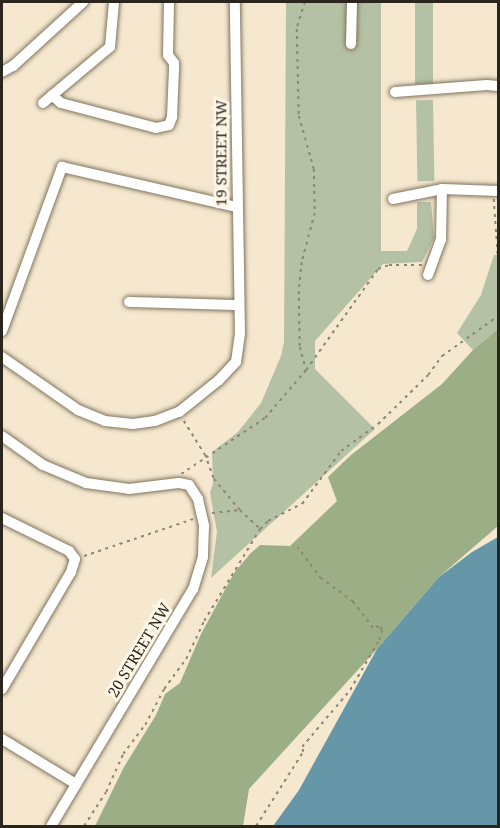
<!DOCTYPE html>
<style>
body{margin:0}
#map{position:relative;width:500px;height:828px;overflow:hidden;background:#f5e8cf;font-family:"Noto Serif",serif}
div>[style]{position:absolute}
.green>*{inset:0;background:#b4c1a4;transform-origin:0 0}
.forest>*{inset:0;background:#9cae86}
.water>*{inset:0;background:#6697a8}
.path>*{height:1.5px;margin-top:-0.75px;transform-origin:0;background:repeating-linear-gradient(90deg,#8e8574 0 3px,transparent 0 7.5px)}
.roads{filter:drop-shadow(0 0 2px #80745e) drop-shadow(0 0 2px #80745e)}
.minor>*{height:10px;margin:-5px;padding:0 5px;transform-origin:5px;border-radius:5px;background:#fff}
span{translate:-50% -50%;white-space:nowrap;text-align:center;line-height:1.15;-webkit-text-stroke:6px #fef6e7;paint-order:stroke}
.street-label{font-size:15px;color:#2b261d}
.frame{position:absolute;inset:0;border:3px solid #2b261d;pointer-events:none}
</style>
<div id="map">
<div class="green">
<i style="clip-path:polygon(286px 2px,381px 2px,381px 251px,407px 251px,417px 229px,417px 202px,431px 202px,434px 238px,422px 262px,383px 264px,315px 341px,315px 369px,375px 429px,211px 578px,217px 532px,210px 493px,213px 483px,212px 452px,238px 432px,261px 403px,281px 356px,284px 342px)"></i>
<i style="left:415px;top:2px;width:18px;height:82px"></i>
<i style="left:433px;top:100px;width:81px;height:17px;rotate:89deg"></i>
<i style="clip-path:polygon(494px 255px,498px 255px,498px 329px,473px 350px,457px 333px,481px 295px)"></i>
</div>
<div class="forest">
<i style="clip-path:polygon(498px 329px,498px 526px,439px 577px,377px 649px,249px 789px,243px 826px,95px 826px,124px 767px,156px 715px,165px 694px,180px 683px,201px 634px,234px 573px,250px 554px,260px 545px,290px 546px,337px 501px,328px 477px,351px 455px,442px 384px,473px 350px)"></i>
</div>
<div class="water">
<i style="clip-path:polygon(498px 537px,498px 826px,273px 826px,299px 790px,377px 649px,439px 577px,472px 552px)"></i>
</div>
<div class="path">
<i style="left:305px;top:2px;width:28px;rotate:107deg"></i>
<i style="left:297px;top:29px;width:87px;rotate:88.7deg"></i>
<i style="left:299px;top:116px;width:55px;rotate:74.2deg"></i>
<i style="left:314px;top:169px;width:44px;rotate:88.7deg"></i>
<i style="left:315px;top:213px;width:51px;rotate:104.9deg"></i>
<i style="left:302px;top:262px;width:29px;rotate:96deg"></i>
<i style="left:299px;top:291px;width:56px;rotate:89deg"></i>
<i style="left:300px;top:347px;width:24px;rotate:75deg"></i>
<i style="left:494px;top:199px;width:59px;rotate:86.1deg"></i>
<i style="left:184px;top:421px;width:39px;rotate:58deg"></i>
<i style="left:205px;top:454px;width:27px;rotate:70deg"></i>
<i style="left:214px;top:479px;width:40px;rotate:50deg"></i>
<i style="left:240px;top:510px;width:26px;rotate:43deg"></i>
<i style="left:181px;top:474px;width:101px;rotate:-33.7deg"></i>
<i style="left:265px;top:418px;width:63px;rotate:-49.5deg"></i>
<i style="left:306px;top:370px;width:124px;rotate:-54.5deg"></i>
<i style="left:378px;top:269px;width:12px;rotate:-20deg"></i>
<i style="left:389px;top:265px;width:33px"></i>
<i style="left:212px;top:513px;width:28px;rotate:-6deg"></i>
<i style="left:84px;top:556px;width:115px;rotate:-18.7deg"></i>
<i style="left:84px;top:826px;width:40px;rotate:-57.1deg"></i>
<i style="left:106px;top:792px;width:42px;rotate:-65.9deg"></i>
<i style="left:123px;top:754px;width:36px;rotate:-53deg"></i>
<i style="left:145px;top:725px;width:41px;rotate:-62.2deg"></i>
<i style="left:164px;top:689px;width:37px;rotate:-54deg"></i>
<i style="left:186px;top:659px;width:42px;rotate:-64.7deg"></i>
<i style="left:204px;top:621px;width:108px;rotate:-58.7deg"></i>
<i style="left:260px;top:529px;width:11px;rotate:-45deg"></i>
<i style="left:268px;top:521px;width:38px;rotate:-27deg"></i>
<i style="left:302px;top:504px;width:66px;rotate:-53.7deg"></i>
<i style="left:341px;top:451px;width:46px;rotate:-36.1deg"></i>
<i style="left:378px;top:424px;width:70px;rotate:-44.4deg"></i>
<i style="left:428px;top:375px;width:24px;rotate:-54deg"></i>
<i style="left:442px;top:356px;width:69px;rotate:-35.5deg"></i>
<i style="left:256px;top:826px;width:88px;rotate:-57.6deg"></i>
<i style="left:303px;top:752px;width:5px;rotate:-101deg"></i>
<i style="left:302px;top:747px;width:75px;rotate:-49.9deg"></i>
<i style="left:350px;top:690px;width:58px;rotate:-59.9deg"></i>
<i style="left:379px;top:640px;width:10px;rotate:-73deg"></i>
<i style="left:382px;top:630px;width:4px;rotate:-135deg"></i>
<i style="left:379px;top:627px;width:6px;rotate:171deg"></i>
<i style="left:373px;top:628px;width:33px;rotate:-128deg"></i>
<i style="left:353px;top:602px;width:39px;rotate:-144deg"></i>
<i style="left:321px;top:579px;width:39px;rotate:-127deg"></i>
</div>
<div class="roads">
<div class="minor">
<i style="left:351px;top:44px;width:42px;rotate:-88.6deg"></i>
<i style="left:2px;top:72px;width:13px;rotate:-29deg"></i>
<i style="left:13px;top:66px;width:95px;rotate:-42.4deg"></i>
<i style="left:395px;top:92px;width:92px;rotate:-4.4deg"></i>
<i style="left:487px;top:85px;width:11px;rotate:5deg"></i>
<i style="left:52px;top:95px;width:12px;rotate:42deg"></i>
<i style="left:61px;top:103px;width:98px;rotate:14.7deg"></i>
<i style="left:156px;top:128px;width:13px;rotate:-13deg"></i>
<i style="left:169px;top:125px;width:9px;rotate:-69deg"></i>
<i style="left:172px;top:117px;width:47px;rotate:-87.6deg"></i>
<i style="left:174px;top:70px;width:7px;rotate:-90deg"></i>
<i style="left:174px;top:63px;width:10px;rotate:-127deg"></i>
<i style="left:168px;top:55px;width:53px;rotate:-88.9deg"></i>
<i style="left:43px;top:103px;width:87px;rotate:-39.9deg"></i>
<i style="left:110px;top:47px;width:45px;rotate:-84.9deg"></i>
<i style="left:393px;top:199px;width:50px;rotate:-11.5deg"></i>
<i style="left:442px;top:189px;width:56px;rotate:2deg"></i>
<i style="left:428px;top:275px;width:37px;rotate:-70deg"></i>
<i style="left:441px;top:240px;width:51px;rotate:-88.9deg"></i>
<i style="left:129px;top:302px;width:109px;rotate:1.6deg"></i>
<i style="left:2px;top:331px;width:175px;rotate:-69.9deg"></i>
<i style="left:62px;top:167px;width:179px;rotate:12.9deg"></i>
<i style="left:2px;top:357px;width:93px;rotate:34.9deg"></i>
<i style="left:78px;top:410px;width:29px;rotate:22deg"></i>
<i style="left:105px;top:421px;width:28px;rotate:6deg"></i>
<i style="left:133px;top:424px;width:22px;rotate:-8deg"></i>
<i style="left:155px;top:421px;width:26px;rotate:-21deg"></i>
<i style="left:179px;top:412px;width:51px;rotate:-38.7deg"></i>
<i style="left:219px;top:380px;width:25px;rotate:-47deg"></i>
<i style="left:236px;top:362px;width:28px;rotate:-82deg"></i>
<i style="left:240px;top:334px;width:332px;rotate:-90.9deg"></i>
<i style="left:2px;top:436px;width:50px;rotate:35.3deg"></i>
<i style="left:43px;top:465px;width:47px;rotate:22.7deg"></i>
<i style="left:86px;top:483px;width:43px;rotate:7.9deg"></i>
<i style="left:129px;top:489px;width:50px;rotate:-6.8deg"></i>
<i style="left:179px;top:483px;width:10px;rotate:11deg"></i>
<i style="left:189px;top:485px;width:17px;rotate:57deg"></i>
<i style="left:198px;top:499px;width:28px;rotate:77deg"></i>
<i style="left:204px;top:526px;width:31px;rotate:92deg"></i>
<i style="left:203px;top:557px;width:34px;rotate:107deg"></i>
<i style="left:193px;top:589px;width:276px;rotate:120.9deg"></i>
<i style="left:2px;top:518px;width:75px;rotate:26.2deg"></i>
<i style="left:69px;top:551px;width:10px;rotate:53deg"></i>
<i style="left:75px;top:559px;width:14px;rotate:107deg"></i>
<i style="left:71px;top:572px;width:136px;rotate:120.5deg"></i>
<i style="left:2px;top:739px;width:87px;rotate:31.3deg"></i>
</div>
</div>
<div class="street-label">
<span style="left:221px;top:153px;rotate:-90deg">19 STREET NW</span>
<span style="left:139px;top:650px;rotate:-59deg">20 STREET NW</span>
</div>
<div class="frame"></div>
</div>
